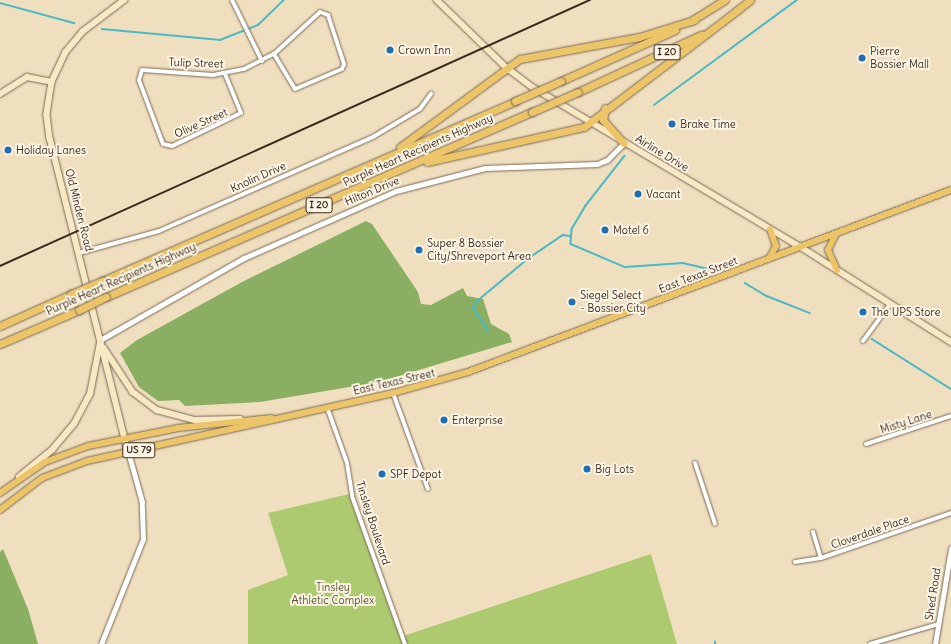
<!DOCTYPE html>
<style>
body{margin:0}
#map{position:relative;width:951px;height:644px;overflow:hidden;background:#f0dfbf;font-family:Delius,sans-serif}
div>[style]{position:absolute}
.green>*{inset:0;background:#adca70}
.forest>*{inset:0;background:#8aae62}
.stream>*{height:1.5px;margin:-0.75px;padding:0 0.75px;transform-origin:0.75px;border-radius:0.75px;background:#4bb9c5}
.roads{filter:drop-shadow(0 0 1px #7a6956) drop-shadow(0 0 1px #7a6956)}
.minor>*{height:4px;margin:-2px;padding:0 2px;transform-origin:2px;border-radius:2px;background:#fff}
.tertiary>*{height:5px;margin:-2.5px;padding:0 2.5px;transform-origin:2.5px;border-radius:2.5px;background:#fff}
.secondary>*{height:5.5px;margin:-2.75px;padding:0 2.75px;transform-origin:2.75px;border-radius:2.75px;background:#f8e8c3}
.primary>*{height:6px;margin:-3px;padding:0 3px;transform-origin:3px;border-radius:3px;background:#edc569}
.motorway>*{height:7px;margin:-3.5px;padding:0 3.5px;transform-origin:3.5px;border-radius:3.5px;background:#edc569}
.rail>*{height:1.5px;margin:-0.75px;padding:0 0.75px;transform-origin:0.75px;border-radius:0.75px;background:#3b2a1e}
.bridges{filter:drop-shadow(0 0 1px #7a6956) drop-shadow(0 0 1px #7a6956)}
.motorway-bridge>*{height:7px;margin:-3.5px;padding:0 3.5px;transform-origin:3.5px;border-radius:3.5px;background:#edc569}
.dots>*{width:11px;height:11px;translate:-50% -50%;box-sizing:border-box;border:2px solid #fcf5e5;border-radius:50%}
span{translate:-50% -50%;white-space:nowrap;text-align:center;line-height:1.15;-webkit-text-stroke:4px #fcf5e5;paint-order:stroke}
.shield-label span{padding:1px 3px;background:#fcf5e5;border:1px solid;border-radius:3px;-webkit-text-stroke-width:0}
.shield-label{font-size:10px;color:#3b2a1e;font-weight:700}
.poi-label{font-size:11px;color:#3b2a1e}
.left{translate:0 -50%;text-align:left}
.street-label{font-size:11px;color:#3b2a1e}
.park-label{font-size:11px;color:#585232}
</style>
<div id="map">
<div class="green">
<i style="clip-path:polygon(349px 494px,400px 637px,651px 554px,677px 644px,248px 644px,248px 590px,288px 575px,268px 513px)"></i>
</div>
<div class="forest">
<i style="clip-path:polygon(366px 221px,372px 224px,418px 292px,421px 304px,431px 305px,463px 288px,467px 296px,483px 299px,491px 324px,509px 334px,512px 342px,379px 382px,260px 402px,185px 406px,179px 400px,158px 401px,139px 387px,120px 353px,137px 340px,242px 282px)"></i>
<i style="clip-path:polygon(3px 549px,28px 609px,38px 644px,0 644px,0 552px)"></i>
</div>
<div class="stream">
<i style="left:0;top:3px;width:77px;rotate:15.1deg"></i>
<i style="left:102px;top:29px;width:119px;rotate:5.3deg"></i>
<i style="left:220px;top:40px;width:41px;rotate:-21.5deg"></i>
<i style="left:258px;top:25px;width:36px;rotate:-44deg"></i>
<i style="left:654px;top:105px;width:177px;rotate:-36.3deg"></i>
<i style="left:625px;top:156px;width:63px;rotate:128deg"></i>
<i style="left:586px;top:206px;width:27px;rotate:121deg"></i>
<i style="left:572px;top:229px;width:15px;rotate:94deg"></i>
<i style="left:571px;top:244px;width:59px;rotate:23.1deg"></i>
<i style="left:625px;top:267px;width:58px;rotate:-3.9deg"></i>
<i style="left:683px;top:263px;width:26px;rotate:13deg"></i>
<i style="left:745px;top:283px;width:26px;rotate:31deg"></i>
<i style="left:767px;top:296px;width:46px;rotate:21.6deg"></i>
<i style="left:488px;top:331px;width:27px;rotate:-123deg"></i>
<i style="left:473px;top:308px;width:7px;rotate:-63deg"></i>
<i style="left:476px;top:302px;width:69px;rotate:-39.7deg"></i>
<i style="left:529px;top:258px;width:41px;rotate:-34.1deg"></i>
<i style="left:563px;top:235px;width:7px;rotate:8deg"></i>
<i style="left:872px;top:339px;width:93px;rotate:32.3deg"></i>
<i style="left:715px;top:644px;width:2px;rotate:-90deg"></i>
</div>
<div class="roads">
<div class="minor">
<i style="left:232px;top:0;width:68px;rotate:63.8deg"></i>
<i style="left:225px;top:74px;width:42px;rotate:67.7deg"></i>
<i style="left:241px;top:113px;width:76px;rotate:154.4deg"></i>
<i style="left:172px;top:146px;width:9px;rotate:-167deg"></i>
<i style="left:163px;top:144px;width:68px;rotate:-110.6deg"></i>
<i style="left:139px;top:80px;width:10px;rotate:-73deg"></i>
<i style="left:142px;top:70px;width:71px;rotate:4deg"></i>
<i style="left:213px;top:75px;width:32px;rotate:-11deg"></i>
<i style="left:244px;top:69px;width:34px;rotate:-27deg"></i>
<i style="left:274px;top:54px;width:62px;rotate:-42.4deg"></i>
<i style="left:320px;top:12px;width:9px;rotate:21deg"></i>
<i style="left:328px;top:15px;width:52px;rotate:71.9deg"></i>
<i style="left:344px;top:64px;width:5px;rotate:112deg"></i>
<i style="left:342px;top:69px;width:51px;rotate:156.9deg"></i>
<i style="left:295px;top:89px;width:41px;rotate:-121deg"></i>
<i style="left:79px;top:253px;width:83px;rotate:-15.4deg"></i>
<i style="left:159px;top:231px;width:234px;rotate:-23.7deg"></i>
<i style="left:373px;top:137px;width:55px;rotate:-30.8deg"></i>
<i style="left:420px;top:109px;width:19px;rotate:-54deg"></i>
<i style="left:863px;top:341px;width:47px;rotate:-53.6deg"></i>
<i style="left:393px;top:393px;width:102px;rotate:70deg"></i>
<i style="left:327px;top:407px;width:59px;rotate:70.3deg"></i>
<i style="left:347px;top:463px;width:36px;rotate:81deg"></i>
<i style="left:353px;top:499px;width:154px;rotate:70.3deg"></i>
<i style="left:866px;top:444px;width:89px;rotate:-18.2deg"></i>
<i style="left:695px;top:463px;width:64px;rotate:71.8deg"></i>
<i style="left:813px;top:532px;width:27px;rotate:73deg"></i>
<i style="left:795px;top:562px;width:26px;rotate:-9deg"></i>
<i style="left:821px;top:558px;width:138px;rotate:-19.1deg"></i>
<i style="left:870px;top:644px;width:72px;rotate:-16.2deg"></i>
</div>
<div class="tertiary">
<i style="left:100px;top:340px;width:166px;rotate:-29.7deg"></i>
<i style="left:244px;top:258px;width:166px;rotate:-23.8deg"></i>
<i style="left:396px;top:191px;width:92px;rotate:-14.5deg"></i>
<i style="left:485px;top:168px;width:112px;rotate:-2deg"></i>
<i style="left:597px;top:164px;width:11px;rotate:-22deg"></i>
<i style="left:607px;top:160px;width:24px;rotate:-45deg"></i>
<i style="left:101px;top:644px;width:113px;rotate:-68.2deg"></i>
<i style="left:143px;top:539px;width:37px;rotate:-92deg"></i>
<i style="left:142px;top:502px;width:52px;rotate:-105.6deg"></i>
<i style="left:935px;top:644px;width:97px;rotate:-80.5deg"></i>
</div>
<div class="secondary">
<i style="left:125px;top:0;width:53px;rotate:142.7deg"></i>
<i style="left:83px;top:32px;width:26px;rotate:130deg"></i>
<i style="left:66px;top:52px;width:33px;rotate:115deg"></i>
<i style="left:52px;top:82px;width:33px;rotate:99deg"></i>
<i style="left:47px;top:115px;width:23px;rotate:83deg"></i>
<i style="left:50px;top:138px;width:324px;rotate:76deg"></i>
<i style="left:437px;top:0;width:98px;rotate:44.2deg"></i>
<i style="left:507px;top:68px;width:34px;rotate:37deg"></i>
<i style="left:534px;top:88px;width:311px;rotate:30.8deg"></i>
<i style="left:801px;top:247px;width:178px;rotate:32.3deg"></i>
<i style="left:0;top:94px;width:32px;rotate:-32deg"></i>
<i style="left:27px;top:77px;width:25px;rotate:11deg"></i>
<i style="left:104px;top:348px;width:53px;rotate:56.6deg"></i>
<i style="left:133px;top:392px;width:30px;rotate:37deg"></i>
<i style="left:157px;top:410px;width:39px;rotate:15deg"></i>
<i style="left:195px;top:420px;width:45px;rotate:-1.3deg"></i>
<i style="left:19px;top:477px;width:43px;rotate:-39.3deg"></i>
<i style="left:52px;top:450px;width:34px;rotate:-50deg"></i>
<i style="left:74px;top:424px;width:34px;rotate:-62deg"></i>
<i style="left:90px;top:394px;width:52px;rotate:-78.9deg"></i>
</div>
<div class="primary">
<i style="left:770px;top:229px;width:18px;rotate:71deg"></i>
<i style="left:776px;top:246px;width:13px;rotate:119deg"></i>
<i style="left:836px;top:234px;width:18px;rotate:117deg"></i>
<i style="left:828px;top:250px;width:22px;rotate:66deg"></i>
<i style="left:0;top:493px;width:55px;rotate:-34.6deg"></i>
<i style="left:45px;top:462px;width:46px;rotate:-20.4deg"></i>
<i style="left:88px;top:446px;width:92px;rotate:-11.3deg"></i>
<i style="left:178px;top:428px;width:94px;rotate:-6.1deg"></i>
<i style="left:0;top:510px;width:53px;rotate:-37.3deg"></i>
<i style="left:42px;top:478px;width:48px;rotate:-20.7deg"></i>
<i style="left:87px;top:461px;width:313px;rotate:-12.5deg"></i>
<i style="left:393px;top:393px;width:78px;rotate:-15.6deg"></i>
<i style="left:468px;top:372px;width:516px;rotate:-20.65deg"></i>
</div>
<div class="motorway">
<i style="left:736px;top:11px;width:18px;rotate:-38deg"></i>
<i style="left:691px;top:21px;width:40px;rotate:-32deg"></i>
<i style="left:561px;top:81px;width:125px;rotate:-24.1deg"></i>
<i style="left:578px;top:92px;width:136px;rotate:-24.9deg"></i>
<i style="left:605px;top:108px;width:12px;rotate:99deg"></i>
<i style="left:603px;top:120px;width:31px;rotate:48deg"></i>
<i style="left:400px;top:147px;width:149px;rotate:-36.3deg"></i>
<i style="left:520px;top:59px;width:121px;rotate:-10.5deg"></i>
<i style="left:639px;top:37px;width:58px;rotate:-17.2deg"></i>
<i style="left:427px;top:162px;width:161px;rotate:-12.6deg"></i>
<i style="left:584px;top:127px;width:196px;rotate:-37.3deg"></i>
<i style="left:102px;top:281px;width:451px;rotate:-23.5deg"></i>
<i style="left:106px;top:297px;width:464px;rotate:-23.5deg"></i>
<i style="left:0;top:326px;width:78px;rotate:-24.3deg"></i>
<i style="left:0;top:344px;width:86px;rotate:-23.3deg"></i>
</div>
</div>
<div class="rail">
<i style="left:0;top:266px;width:647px;rotate:-24.27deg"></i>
</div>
<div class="bridges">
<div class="motorway-bridge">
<i style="left:515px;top:101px;width:50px;rotate:-23.5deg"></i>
<i style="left:532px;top:112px;width:50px;rotate:-23.5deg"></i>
<i style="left:71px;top:294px;width:34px;rotate:-23deg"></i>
<i style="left:79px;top:310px;width:30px;rotate:-26deg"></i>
</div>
</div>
<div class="dots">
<i style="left:390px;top:50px;background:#1f6fb2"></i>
<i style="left:862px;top:58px;background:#1f6fb2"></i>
<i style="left:672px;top:124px;background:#1f6fb2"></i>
<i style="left:8px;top:150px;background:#1f6fb2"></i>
<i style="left:638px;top:194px;background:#1f6fb2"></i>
<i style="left:605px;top:230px;background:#1f6fb2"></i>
<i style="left:419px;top:250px;background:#1f6fb2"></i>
<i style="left:572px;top:302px;background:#1f6fb2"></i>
<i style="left:863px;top:312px;background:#1f6fb2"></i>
<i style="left:444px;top:420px;background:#1f6fb2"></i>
<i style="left:587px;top:469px;background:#1f6fb2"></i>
<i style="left:382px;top:474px;background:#1f6fb2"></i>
</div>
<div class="shield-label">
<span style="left:667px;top:52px">I 20</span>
<span style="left:319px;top:205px">I 20</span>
<span style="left:139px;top:450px">US 79</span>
</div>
<div class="poi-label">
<span class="left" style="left:398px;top:50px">Crown Inn</span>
<span class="left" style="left:870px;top:58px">Pierre<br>Bossier Mall</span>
<span class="left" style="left:680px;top:124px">Brake Time</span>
<span class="left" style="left:16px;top:150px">Holiday Lanes</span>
<span class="left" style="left:646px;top:194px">Vacant</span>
<span class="left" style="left:613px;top:230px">Motel 6</span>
<span class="left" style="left:427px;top:250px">Super 8 Bossier<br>City/Shreveport Area</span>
<span class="left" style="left:580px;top:302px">Siegel Select<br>- Bossier City</span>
<span class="left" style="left:871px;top:312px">The UPS Store</span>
<span class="left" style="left:452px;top:420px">Enterprise</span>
<span class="left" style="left:595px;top:469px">Big Lots</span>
<span class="left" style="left:390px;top:474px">SPF Depot</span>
</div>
<div class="street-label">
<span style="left:196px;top:63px;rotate:2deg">Tulip Street</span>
<span style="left:201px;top:123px;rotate:-24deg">Olive Street</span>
<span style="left:418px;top:150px;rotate:-24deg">Purple Heart Recipients Highway</span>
<span style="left:662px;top:153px;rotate:31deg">Airline Drive</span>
<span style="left:258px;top:177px;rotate:-24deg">Knolin Drive</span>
<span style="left:372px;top:191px;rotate:-23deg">Hilton Drive</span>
<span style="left:79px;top:210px;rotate:76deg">Old Minden Road</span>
<span style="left:698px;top:275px;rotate:-21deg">East Texas Street</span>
<span style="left:121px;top:279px;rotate:-24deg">Purple Heart Recipients Highway</span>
<span style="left:394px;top:382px;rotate:-13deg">East Texas Street</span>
<span style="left:906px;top:422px;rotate:-18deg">Misty Lane</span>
<span style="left:373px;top:523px;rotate:72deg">Tinsley Boulevard</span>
<span style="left:870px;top:532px;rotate:-19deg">Cloverdale Place</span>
<span style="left:933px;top:594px;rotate:-81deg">Shed Road</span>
</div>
<div class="park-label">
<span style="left:333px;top:594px">Tinsley<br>Athletic Complex</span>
</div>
</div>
